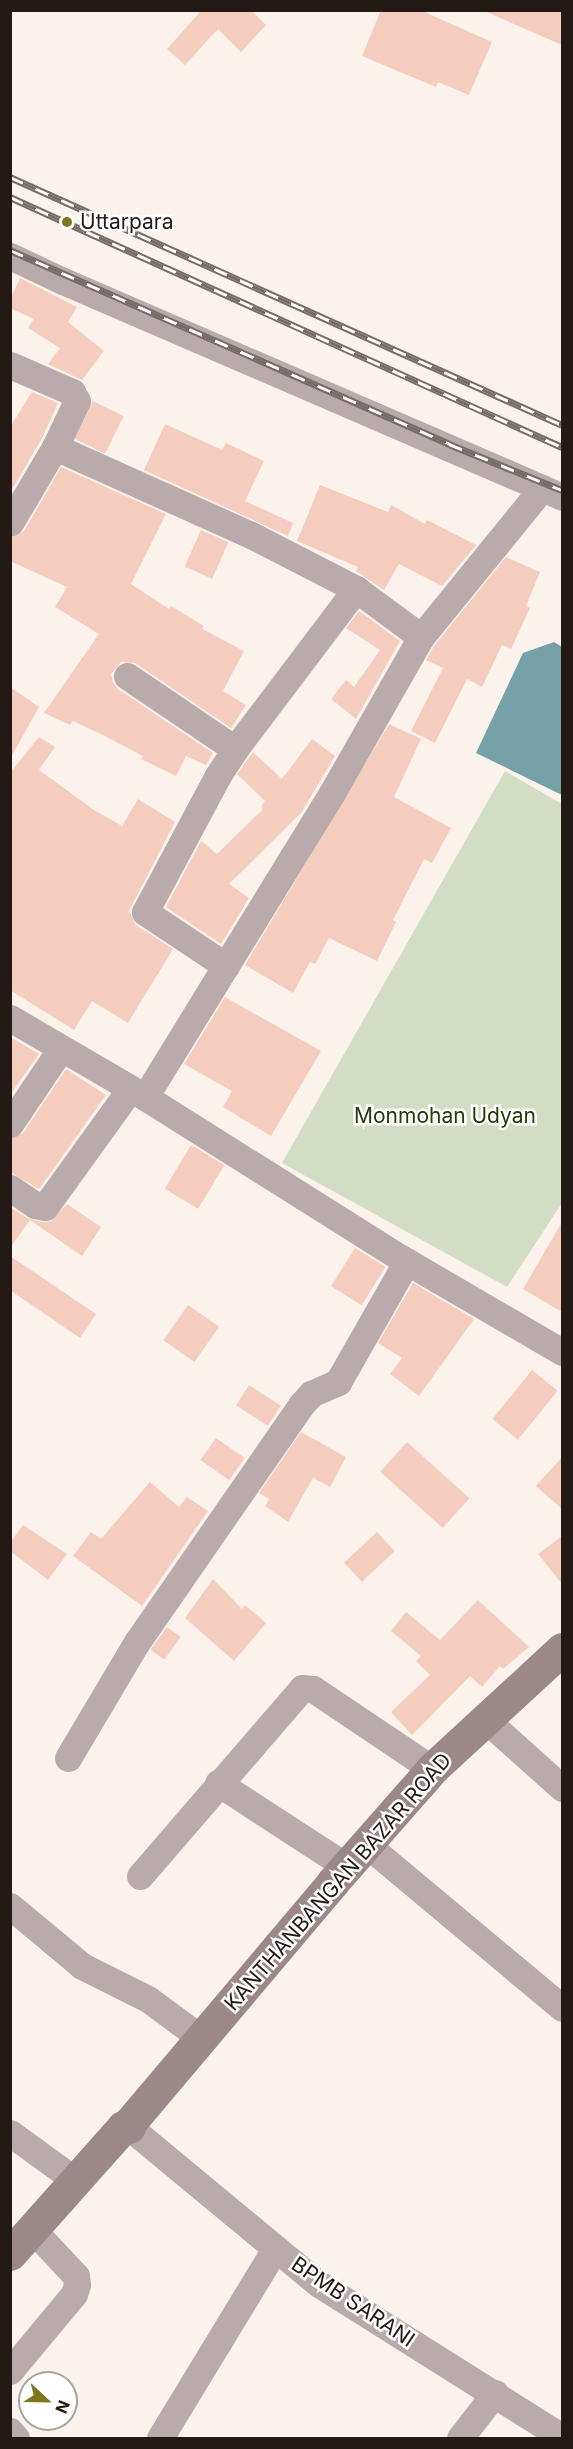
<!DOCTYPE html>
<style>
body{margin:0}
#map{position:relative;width:573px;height:2449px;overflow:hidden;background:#fcf2ec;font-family:Inter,sans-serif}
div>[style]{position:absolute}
.green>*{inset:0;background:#d2ddc4}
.water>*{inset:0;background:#75a2a8}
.building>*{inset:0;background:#f5cdbe;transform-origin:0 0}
.street>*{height:27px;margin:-13.5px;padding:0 13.5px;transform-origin:13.5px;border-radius:13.5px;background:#b9abab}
.secondary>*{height:33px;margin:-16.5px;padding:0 16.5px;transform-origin:16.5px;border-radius:16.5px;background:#9c8888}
.rail>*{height:7px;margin-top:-3.5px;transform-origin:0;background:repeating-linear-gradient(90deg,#fff 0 14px,#766c67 0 28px);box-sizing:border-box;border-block:2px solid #766c67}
.dots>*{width:16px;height:16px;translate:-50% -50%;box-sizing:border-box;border:3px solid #fff;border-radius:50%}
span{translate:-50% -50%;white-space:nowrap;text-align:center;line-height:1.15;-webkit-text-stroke:5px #fff;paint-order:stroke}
.poi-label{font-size:21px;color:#231a15}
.left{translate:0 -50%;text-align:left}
.park-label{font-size:21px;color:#293b04}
.street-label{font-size:21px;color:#231a15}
.frame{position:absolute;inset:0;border:12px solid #231a15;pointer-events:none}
.north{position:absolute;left:18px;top:2371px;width:60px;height:60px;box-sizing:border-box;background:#fff;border:2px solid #a7a3a1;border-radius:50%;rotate:112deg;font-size:16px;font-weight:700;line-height:24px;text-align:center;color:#231a15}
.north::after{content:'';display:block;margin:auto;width:21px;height:27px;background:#7c771d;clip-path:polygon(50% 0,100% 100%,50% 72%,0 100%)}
</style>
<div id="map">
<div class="green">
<i style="clip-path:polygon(505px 771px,562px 804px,562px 1203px,507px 1287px,282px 1163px)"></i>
</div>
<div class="water">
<i style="clip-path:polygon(554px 642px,562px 647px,562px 795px,476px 753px,523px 653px)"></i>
</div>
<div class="building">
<i style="clip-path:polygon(199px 10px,251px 10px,266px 25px,241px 52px,218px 29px,185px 65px,167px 49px,200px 12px)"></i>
<i style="clip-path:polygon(381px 10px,420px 10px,492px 42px,469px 95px,438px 82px,436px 87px,362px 56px)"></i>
<i style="clip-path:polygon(482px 10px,562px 10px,562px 45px)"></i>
<i style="clip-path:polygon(20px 278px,77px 307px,68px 322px,104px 351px,82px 380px,48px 364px,60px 348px,28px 328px,34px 319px,10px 308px,10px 300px)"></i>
<i style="clip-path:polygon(32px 392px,58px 403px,41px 440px,11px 491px,10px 427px)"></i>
<i style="left:93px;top:401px;width:34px;height:42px;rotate:26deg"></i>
<i style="clip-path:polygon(165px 424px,222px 450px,226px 443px,264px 461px,245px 501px,293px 523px,288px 536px,144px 470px)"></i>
<i style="clip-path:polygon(61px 467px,166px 514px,131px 584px,169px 609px,171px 606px,204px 626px,202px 629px,244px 651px,223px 691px,246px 705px,231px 728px,135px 663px,121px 662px,111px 674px,113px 682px,118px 689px,213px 753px,206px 765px,186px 756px,176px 776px,141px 759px,143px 756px,105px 736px,73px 721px,70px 725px,44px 713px,99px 634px,55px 607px,67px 587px,10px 561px,11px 538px,24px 531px)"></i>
<i style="clip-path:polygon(320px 485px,388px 512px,391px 505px,425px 524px,427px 520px,476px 545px,442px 586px,399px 564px,384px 590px,356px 571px,358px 567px,297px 541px)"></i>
<i style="left:201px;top:530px;width:30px;height:40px;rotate:24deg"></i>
<i style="clip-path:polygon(506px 557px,540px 572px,526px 606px,530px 608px,511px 649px,502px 645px,482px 687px,467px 679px,435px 743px,411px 731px,443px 668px,426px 660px,434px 646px)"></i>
<i style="clip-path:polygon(359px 611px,400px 641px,356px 719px,331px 699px,346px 680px,354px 687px,380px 650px,346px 628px)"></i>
<i style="clip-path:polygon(10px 687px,39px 707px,10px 759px)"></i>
<i style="clip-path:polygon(389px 724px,421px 739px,394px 797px,451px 828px,432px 863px,424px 859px,393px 920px,396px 922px,377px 961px,329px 938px,315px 964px,310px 962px,293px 993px,245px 965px)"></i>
<i style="clip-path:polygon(39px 737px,55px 747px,39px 770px,94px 810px,122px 826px,138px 799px,175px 822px,129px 911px,136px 925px,173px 949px,128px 1023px,92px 1001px,74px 1030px,10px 990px,10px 773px)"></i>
<i style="clip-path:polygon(312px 739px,335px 756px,301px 813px,229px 884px,249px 898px,221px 944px,166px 907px,201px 841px,217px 854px,263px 809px,261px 807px,265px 801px,237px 774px,253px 752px,282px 779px)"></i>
<i style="clip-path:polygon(225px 997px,321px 1051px,271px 1136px,223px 1107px,232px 1091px,184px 1064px)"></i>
<i style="clip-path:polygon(10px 1037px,39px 1054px,10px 1095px)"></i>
<i style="clip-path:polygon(66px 1069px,106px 1095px,39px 1189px,10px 1172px,10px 1139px,23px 1133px)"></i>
<i style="left:191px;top:1145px;width:39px;height:51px;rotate:31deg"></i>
<i style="clip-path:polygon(67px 1204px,101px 1227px,82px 1256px,30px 1220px,10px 1248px,10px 1207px,27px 1218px,43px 1222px,51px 1221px)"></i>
<i style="clip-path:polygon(562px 1222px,562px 1312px,523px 1289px)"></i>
<i style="left:355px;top:1248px;width:36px;height:45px;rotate:32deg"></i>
<i style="clip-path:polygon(10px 1256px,96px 1314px,80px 1338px,10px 1290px)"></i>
<i style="clip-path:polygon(413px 1283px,474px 1319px,419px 1396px,390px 1374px,402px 1358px,378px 1343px)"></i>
<i style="left:188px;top:1305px;width:38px;height:43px;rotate:35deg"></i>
<i style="left:532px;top:1370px;width:33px;height:63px;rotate:39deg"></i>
<i style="left:249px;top:1385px;width:38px;height:24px;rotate:33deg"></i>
<i style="clip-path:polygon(301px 1432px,346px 1457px,330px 1487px,313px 1478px,288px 1522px,265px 1506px,269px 1499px,259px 1493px)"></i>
<i style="left:216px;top:1438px;width:35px;height:27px;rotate:35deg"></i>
<i style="left:407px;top:1442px;width:84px;height:40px;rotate:42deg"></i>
<i style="clip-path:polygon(562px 1457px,562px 1509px,536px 1486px)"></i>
<i style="clip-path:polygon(150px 1482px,179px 1507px,187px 1497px,208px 1511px,142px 1606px,73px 1556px,91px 1532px,101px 1539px)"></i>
<i style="clip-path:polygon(23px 1525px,67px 1554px,48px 1580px,10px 1551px,10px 1543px)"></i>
<i style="left:377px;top:1532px;width:26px;height:45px;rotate:47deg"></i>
<i style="clip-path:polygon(562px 1536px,562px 1584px,538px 1554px)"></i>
<i style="clip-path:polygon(213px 1579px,242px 1609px,245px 1605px,266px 1623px,234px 1661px,185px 1618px)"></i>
<i style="clip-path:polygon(478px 1600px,529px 1647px,503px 1669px,500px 1666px,482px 1687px,470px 1676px,412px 1735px,391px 1712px,430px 1675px,416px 1661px,421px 1656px,391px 1631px,406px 1612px,440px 1640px)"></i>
<i style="left:167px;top:1627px;width:17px;height:28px;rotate:36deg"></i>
</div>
<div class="street">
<i style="left:10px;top:256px;width:59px;rotate:25.3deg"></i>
<i style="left:63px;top:281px;width:522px;rotate:23.37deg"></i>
<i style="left:10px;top:365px;width:68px;rotate:23.5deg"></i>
<i style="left:72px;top:392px;width:10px;rotate:61deg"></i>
<i style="left:77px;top:401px;width:51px;rotate:115.6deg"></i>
<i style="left:55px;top:447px;width:88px;rotate:120.6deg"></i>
<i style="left:55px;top:447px;width:215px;rotate:24.2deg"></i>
<i style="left:251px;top:535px;width:118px;rotate:27.2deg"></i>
<i style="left:356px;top:589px;width:81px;rotate:36.4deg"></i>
<i style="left:127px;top:676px;width:130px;rotate:34.1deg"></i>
<i style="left:226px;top:966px;width:97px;rotate:-146.3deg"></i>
<i style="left:145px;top:912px;width:153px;rotate:-61.9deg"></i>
<i style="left:217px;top:777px;width:33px;rotate:-57deg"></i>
<i style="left:235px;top:749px;width:201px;rotate:-52.9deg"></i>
<i style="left:10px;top:1018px;width:156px;rotate:30.3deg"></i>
<i style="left:145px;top:1097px;width:300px;rotate:32.2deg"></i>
<i style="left:399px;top:1257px;width:189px;rotate:30.2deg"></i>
<i style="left:145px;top:1097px;width:357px;rotate:-58.4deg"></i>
<i style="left:332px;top:793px;width:180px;rotate:-60.3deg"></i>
<i style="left:421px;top:637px;width:192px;rotate:-50.9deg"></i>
<i style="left:542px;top:488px;width:22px;rotate:24deg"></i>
<i style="left:10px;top:1124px;width:89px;rotate:-56deg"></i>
<i style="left:10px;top:1188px;width:30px;rotate:34deg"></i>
<i style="left:35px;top:1205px;width:10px;rotate:11deg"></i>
<i style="left:45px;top:1207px;width:145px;rotate:-54.2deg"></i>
<i style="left:486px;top:1720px;width:102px;rotate:41.8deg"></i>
<i style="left:68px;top:1758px;width:135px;rotate:-59.3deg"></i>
<i style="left:137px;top:1642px;width:288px;rotate:-55.3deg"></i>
<i style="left:301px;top:1405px;width:15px;rotate:-48deg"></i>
<i style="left:311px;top:1394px;width:30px;rotate:-24deg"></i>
<i style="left:338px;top:1382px;width:139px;rotate:-60.3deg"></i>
<i style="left:218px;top:1783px;width:153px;rotate:33deg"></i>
<i style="left:366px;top:1844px;width:256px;rotate:39.9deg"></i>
<i style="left:140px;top:1876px;width:248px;rotate:-49.2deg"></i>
<i style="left:302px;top:1688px;width:11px;rotate:5deg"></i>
<i style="left:313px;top:1689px;width:143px;rotate:33.9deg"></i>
<i style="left:10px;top:1906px;width:94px;rotate:39.8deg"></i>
<i style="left:82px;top:1966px;width:74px;rotate:26.6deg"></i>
<i style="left:148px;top:1999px;width:67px;rotate:36.5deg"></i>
<i style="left:129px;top:2127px;width:246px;rotate:39.6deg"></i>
<i style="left:319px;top:2284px;width:287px;rotate:32.2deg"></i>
<i style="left:10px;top:2133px;width:82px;rotate:36deg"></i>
<i style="left:10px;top:2371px;width:100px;rotate:-50.3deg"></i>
<i style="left:74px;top:2294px;width:9px;rotate:-72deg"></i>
<i style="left:77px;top:2285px;width:9px;rotate:-96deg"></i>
<i style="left:76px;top:2276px;width:64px;rotate:-133.1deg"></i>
<i style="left:10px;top:2431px;width:9px;rotate:49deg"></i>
<i style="left:160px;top:2438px;width:221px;rotate:-58.7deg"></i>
<i style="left:460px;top:2438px;width:57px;rotate:-52.1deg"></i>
</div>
<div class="secondary">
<i style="left:127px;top:2126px;width:318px;rotate:-49.8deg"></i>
<i style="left:332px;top:1883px;width:152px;rotate:-48.7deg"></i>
<i style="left:432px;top:1769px;width:177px;rotate:-42.7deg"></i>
<i style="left:10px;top:2254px;width:170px;rotate:-48.3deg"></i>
<i style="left:123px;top:2127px;width:6px"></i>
</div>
<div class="rail">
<i style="left:10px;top:177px;width:605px;rotate:24.19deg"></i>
<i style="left:10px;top:197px;width:606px;rotate:24.37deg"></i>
<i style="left:10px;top:250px;width:480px;rotate:23.8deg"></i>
<i style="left:449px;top:444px;width:122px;rotate:22.2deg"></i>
</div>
<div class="dots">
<i style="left:67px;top:222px;background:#7c771d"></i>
</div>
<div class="poi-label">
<span class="left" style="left:80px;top:222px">Uttarpara</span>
</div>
<div class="park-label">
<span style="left:445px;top:1116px">Monmohan Udyan</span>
</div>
<div class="street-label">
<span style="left:338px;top:1882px;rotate:-49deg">KANTHANBANGAN BAZAR ROAD</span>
<span style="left:353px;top:2302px;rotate:34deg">BPMB SARANI</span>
</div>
<div class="frame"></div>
<div class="north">N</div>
</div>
